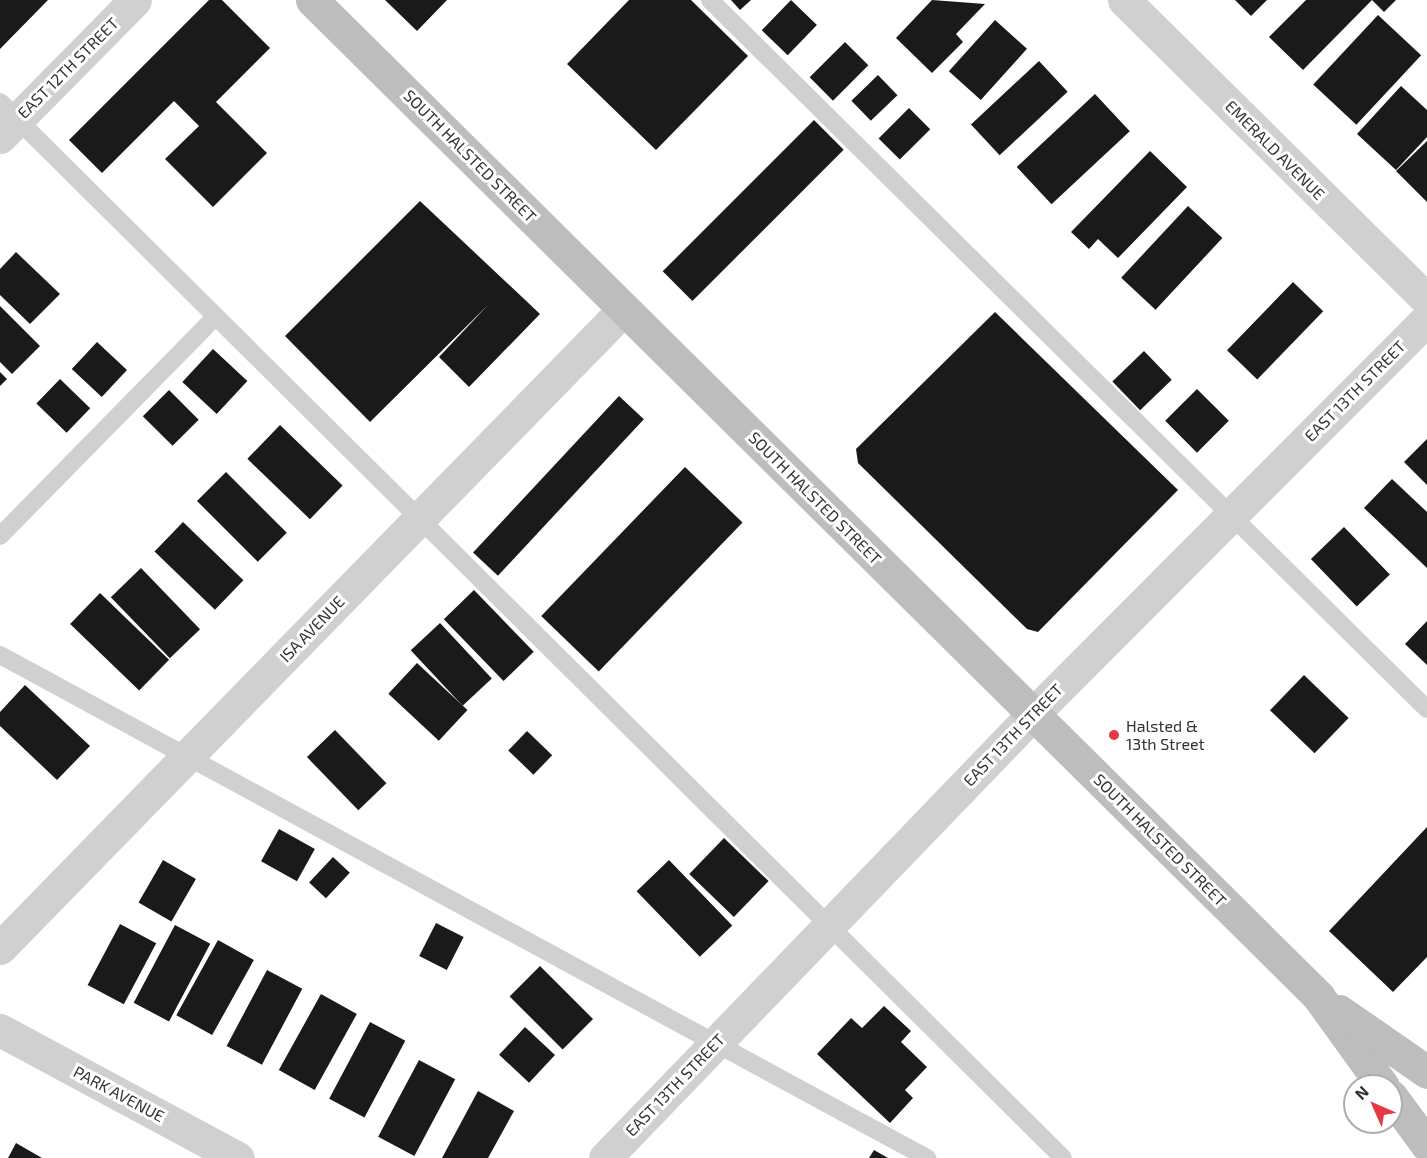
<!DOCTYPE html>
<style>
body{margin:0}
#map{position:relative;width:1427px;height:1158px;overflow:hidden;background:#fff;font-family:"Exo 2",sans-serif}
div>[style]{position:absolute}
.building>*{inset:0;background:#1a1a1a;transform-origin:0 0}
.lane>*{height:18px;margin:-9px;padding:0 9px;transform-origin:9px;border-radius:9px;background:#d0d0d0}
.street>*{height:33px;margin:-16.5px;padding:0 16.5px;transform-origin:16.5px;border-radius:16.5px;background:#d0d0d0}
.secondary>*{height:33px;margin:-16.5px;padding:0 16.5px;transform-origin:16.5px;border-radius:16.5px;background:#bdbdbd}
.dots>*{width:16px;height:16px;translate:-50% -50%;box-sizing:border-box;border:3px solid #fff;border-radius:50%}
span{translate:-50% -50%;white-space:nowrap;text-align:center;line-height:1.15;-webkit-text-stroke:6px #fff;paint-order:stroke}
.street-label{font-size:16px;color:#333}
.poi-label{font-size:16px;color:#333}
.left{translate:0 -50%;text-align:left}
.north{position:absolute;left:1343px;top:1074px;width:60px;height:60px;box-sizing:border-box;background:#fff;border:2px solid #adadad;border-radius:50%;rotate:315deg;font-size:16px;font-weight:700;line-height:24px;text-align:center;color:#333}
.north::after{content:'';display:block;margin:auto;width:21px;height:27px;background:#e63946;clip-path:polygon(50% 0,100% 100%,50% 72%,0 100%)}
</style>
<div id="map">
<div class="building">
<i style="clip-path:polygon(0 0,48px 0,0 49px)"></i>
<i style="clip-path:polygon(209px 0,222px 0,270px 48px,216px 102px,267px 153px,213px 207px,165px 159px,199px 126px,174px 101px,102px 173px,69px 140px)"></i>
<i style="clip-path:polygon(385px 0,447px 0,417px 31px)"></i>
<i style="clip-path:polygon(629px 0,691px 0,748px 56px,656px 150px,567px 64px)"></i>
<i style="clip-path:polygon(731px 0,751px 0,740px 10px)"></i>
<i style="left:791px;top:0;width:36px;height:42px;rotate:44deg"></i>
<i style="clip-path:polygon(932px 0,985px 4px,956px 34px,963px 42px,932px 73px,896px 38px)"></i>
<i style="clip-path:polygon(1235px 0,1267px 0,1251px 16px)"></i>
<i style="clip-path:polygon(1306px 0,1372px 0,1303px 70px,1269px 37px)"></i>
<i style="clip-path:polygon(1372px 0,1396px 0,1384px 12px)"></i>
<i style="left:1378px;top:15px;width:59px;height:95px;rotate:43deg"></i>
<i style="left:995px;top:20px;width:43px;height:69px;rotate:42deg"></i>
<i style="left:845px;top:42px;width:33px;height:50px;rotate:45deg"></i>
<i style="left:1039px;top:61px;width:42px;height:93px;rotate:47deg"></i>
<i style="left:878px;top:75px;width:28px;height:37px;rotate:46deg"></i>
<i style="clip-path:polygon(1401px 86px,1427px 110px,1427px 137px,1396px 170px,1357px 134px)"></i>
<i style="left:1095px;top:94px;width:51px;height:107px;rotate:47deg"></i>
<i style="left:909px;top:108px;width:30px;height:43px;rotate:45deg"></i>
<i style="left:814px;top:120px;width:42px;height:214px;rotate:45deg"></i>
<i style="clip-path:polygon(1427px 141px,1427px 202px,1396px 171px)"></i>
<i style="clip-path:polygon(1150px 151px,1187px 187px,1118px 258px,1098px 239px,1089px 249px,1071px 232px)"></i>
<i style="clip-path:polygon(420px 201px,540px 314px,469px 387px,439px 357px,488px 305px,370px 422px,285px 336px)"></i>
<i style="left:1188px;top:206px;width:47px;height:98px;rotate:43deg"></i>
<i style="clip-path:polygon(16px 252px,60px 294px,30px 324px,0 295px,0 269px)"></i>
<i style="left:1293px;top:282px;width:42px;height:95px;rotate:44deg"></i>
<i style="clip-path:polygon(0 306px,40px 346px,12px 374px,0 362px)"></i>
<i style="clip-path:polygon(995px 312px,1178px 490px,1038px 632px,1027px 629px,858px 463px,856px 449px)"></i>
<i style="left:97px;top:342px;width:41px;height:37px;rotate:43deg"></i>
<i style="left:213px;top:349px;width:47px;height:45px;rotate:43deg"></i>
<i style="left:1144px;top:351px;width:40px;height:44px;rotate:46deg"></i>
<i style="clip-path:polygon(0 372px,7px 379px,0 386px)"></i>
<i style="left:60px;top:379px;width:42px;height:34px;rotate:44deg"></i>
<i style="left:1197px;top:389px;width:45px;height:45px;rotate:45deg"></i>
<i style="left:169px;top:390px;width:42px;height:37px;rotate:45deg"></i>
<i style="left:619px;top:396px;width:34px;height:214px;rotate:43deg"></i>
<i style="left:280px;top:425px;width:87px;height:47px;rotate:44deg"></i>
<i style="clip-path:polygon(1427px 439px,1427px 485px,1404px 462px)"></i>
<i style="left:685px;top:467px;width:80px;height:207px;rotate:44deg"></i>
<i style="left:226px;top:472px;width:86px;height:41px;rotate:45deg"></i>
<i style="clip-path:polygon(1392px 479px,1427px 512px,1427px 568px,1364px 508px)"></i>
<i style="left:183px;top:522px;width:84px;height:41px;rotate:44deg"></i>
<i style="left:1344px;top:527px;width:66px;height:46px;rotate:46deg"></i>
<i style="left:141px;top:568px;width:85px;height:42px;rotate:46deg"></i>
<i style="left:474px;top:590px;width:86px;height:42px;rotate:46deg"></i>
<i style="left:100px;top:593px;width:96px;height:43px;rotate:44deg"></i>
<i style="clip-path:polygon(1427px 621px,1427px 665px,1405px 644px)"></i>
<i style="left:440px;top:623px;width:76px;height:40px;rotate:47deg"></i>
<i style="left:417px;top:663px;width:69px;height:42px;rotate:43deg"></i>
<i style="left:1304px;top:675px;width:62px;height:49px;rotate:44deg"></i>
<i style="clip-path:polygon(25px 685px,90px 746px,57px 780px,0 726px,0 712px)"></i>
<i style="left:335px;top:730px;width:74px;height:39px;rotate:46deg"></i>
<i style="left:527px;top:731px;width:35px;height:27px;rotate:44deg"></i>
<i style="clip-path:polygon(1427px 827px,1427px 957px,1393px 992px,1329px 931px)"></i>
<i style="left:279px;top:829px;width:41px;height:37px;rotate:29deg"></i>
<i style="left:724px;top:838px;width:62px;height:50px;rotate:44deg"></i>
<i style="left:333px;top:857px;width:23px;height:35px;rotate:43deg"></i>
<i style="left:163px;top:860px;width:38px;height:49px;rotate:30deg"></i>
<i style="left:669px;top:860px;width:91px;height:45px;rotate:46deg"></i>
<i style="left:436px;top:923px;width:31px;height:37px;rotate:27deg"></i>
<i style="left:120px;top:924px;width:41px;height:69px;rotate:28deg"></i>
<i style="left:175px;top:925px;width:40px;height:88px;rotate:28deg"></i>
<i style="left:218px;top:940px;width:41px;height:86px;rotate:29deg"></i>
<i style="left:540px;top:966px;width:75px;height:43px;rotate:45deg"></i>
<i style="left:267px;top:970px;width:40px;height:86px;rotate:28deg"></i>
<i style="left:321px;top:994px;width:41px;height:87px;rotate:29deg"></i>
<i style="clip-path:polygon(884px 1006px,911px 1031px,901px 1042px,927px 1067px,905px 1090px,913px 1098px,890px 1123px,817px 1054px,851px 1018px,862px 1028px)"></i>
<i style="left:370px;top:1022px;width:40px;height:87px;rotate:28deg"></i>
<i style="left:525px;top:1027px;width:41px;height:38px;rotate:43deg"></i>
<i style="left:419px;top:1060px;width:41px;height:87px;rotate:28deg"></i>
<i style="clip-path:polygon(478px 1091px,514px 1111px,488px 1158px,442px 1158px)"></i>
<i style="clip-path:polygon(16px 1143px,42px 1158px,8px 1158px)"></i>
<i style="clip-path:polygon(874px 1150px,888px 1158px,869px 1158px)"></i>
</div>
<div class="lane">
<i style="left:710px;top:0;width:1008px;rotate:44.68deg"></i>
<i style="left:0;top:102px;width:1498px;rotate:44.81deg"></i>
<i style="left:0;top:536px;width:307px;rotate:-45.5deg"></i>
<i style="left:0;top:655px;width:1055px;rotate:28.48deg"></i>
</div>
<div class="street">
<i style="left:1124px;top:0;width:426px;rotate:44.7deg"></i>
<i style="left:0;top:137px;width:192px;rotate:-45.4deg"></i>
<i style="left:0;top:948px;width:893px;rotate:-45.68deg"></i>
<i style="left:0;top:1030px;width:270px;rotate:28.3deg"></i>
<i style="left:605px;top:1158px;width:617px;rotate:-46.05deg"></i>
<i style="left:1033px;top:714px;width:558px;rotate:-45.07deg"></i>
</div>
<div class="secondary">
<i style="left:312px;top:0;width:1416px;rotate:44.71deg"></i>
<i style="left:1318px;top:996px;width:111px;rotate:54.2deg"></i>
<i style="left:1339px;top:1011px;width:107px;rotate:34.7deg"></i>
<i style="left:1391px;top:1096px;width:61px;rotate:53.7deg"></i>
</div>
<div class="dots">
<i style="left:1114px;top:735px;background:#e63946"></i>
</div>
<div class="street-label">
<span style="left:68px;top:68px;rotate:-45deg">EAST 12TH STREET</span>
<span style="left:1275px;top:150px;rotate:45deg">EMERALD AVENUE</span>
<span style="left:470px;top:156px;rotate:45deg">SOUTH HALSTED STREET</span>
<span style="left:1355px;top:391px;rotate:-45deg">EAST 13TH STREET</span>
<span style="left:815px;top:498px;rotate:45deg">SOUTH HALSTED STREET</span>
<span style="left:312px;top:629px;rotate:-46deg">ISA AVENUE</span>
<span style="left:1013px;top:735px;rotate:-46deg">EAST 13TH STREET</span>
<span style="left:1160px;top:840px;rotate:45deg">SOUTH HALSTED STREET</span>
<span style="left:675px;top:1085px;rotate:-46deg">EAST 13TH STREET</span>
<span style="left:119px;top:1094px;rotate:28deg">PARK AVENUE</span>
</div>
<div class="poi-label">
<span class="left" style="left:1126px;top:735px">Halsted &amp;<br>13th Street</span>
</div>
<div class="north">N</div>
</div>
